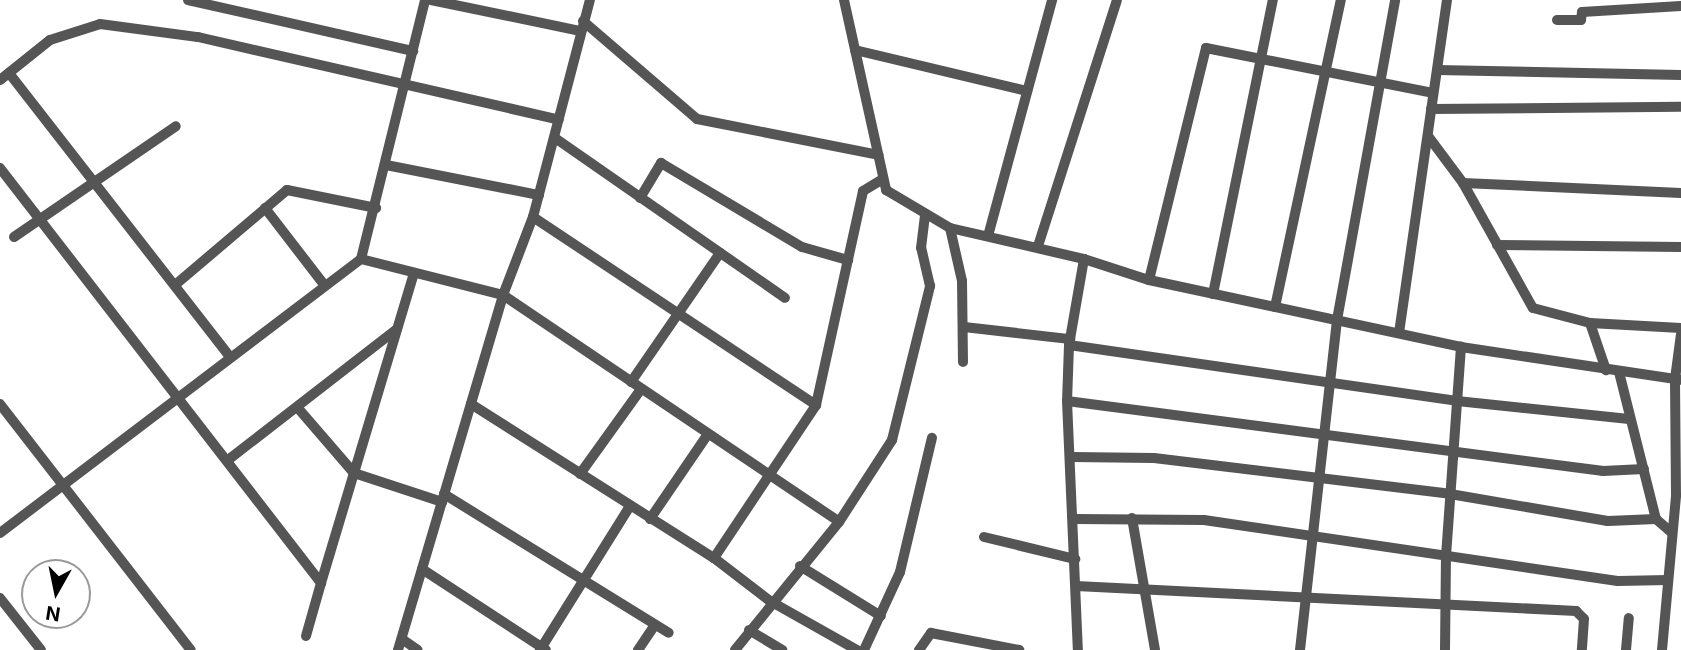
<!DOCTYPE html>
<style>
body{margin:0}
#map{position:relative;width:1681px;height:650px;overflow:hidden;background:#fff;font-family:Inter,sans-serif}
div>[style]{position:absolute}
.minor>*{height:10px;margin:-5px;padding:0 5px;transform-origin:5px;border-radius:5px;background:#555}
span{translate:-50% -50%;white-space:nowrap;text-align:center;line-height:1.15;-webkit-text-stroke:6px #fff;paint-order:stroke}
.north{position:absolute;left:21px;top:559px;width:70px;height:70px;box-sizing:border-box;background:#fff;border:2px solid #999;border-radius:50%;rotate:189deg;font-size:19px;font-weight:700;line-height:28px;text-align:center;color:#000}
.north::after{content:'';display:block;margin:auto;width:24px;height:32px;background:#000;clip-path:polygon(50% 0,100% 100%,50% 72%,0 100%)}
</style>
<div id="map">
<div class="minor">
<i style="left:188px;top:0;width:231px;rotate:12.8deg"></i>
<i style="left:431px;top:0;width:153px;rotate:11.7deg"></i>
<i style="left:844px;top:0;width:195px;rotate:77.5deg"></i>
<i style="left:886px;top:190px;width:74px;rotate:30.7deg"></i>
<i style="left:950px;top:228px;width:138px;rotate:13deg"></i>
<i style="left:1084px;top:259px;width:87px;rotate:99.9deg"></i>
<i style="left:1069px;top:345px;width:56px;rotate:92deg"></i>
<i style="left:1067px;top:401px;width:249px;rotate:87.5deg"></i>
<i style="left:1557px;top:20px;width:24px"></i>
<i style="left:1581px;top:20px;width:8px;rotate:-83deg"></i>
<i style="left:1582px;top:12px;width:99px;rotate:-3.5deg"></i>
<i style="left:583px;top:21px;width:150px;rotate:40.7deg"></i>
<i style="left:697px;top:119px;width:185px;rotate:11.2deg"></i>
<i style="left:855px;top:50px;width:177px;rotate:13.4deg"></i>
<i style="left:1437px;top:70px;width:244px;rotate:1.2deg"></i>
<i style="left:9px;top:73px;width:360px;rotate:52.1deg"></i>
<i style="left:0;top:80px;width:64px;rotate:-38.7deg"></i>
<i style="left:50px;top:40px;width:52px;rotate:-17.7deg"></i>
<i style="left:100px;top:24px;width:99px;rotate:7.6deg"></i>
<i style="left:198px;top:37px;width:370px;rotate:12.9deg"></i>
<i style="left:1431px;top:109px;width:250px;rotate:-0.5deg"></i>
<i style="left:1428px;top:136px;width:59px;rotate:53.3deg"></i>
<i style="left:1463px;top:183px;width:143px;rotate:60.8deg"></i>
<i style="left:1533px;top:308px;width:59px;rotate:14.7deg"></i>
<i style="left:1590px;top:323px;width:91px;rotate:3.1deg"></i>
<i style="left:555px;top:138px;width:280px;rotate:34.8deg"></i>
<i style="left:386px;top:165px;width:156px;rotate:11.1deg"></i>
<i style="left:0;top:168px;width:525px;rotate:52.28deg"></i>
<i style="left:321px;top:583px;width:324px;rotate:-73.3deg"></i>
<i style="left:1463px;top:183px;width:218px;rotate:2.6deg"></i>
<i style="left:640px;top:198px;width:41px;rotate:-59deg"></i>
<i style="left:661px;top:163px;width:164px;rotate:30.8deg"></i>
<i style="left:802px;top:247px;width:48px;rotate:15.8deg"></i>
<i style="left:265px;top:208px;width:98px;rotate:52.4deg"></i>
<i style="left:533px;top:217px;width:340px;rotate:33.6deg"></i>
<i style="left:950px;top:228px;width:54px;rotate:77.2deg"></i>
<i style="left:962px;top:281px;width:81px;rotate:89.3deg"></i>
<i style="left:988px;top:236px;width:245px;rotate:-74.8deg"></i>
<i style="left:14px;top:237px;width:196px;rotate:-34.4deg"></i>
<i style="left:1497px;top:245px;width:184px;rotate:0.6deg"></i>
<i style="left:1038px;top:246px;width:258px;rotate:-72.2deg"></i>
<i style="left:361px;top:259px;width:146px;rotate:14.2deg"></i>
<i style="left:503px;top:295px;width:405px;rotate:34deg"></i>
<i style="left:1084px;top:259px;width:68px;rotate:17.9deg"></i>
<i style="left:1149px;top:280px;width:319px;rotate:12.1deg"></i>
<i style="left:1461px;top:347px;width:222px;rotate:8.5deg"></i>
<i style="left:1149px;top:280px;width:239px;rotate:-76.2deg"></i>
<i style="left:1206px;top:48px;width:231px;rotate:11.2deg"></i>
<i style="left:175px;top:285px;width:147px;rotate:-40.3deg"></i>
<i style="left:287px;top:190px;width:91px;rotate:11.4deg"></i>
<i style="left:1213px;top:294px;width:300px;rotate:-78.5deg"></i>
<i style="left:1275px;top:307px;width:314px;rotate:-77.9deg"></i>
<i style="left:1590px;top:323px;width:50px;rotate:71.2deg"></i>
<i style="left:964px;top:327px;width:107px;rotate:6.5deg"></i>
<i style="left:1399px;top:333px;width:336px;rotate:-81.8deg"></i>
<i style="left:1069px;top:345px;width:392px;rotate:8.2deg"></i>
<i style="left:1457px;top:401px;width:173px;rotate:6deg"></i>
<i style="left:1619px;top:372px;width:152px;rotate:75.9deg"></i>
<i style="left:1656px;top:519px;width:21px;rotate:41deg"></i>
<i style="left:631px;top:382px;width:157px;rotate:-55.4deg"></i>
<i style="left:1067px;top:401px;width:541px;rotate:7.44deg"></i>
<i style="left:1603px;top:471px;width:41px;rotate:-2.8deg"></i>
<i style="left:0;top:404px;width:311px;rotate:52.2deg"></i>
<i style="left:471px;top:404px;width:288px;rotate:32.4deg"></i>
<i style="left:714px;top:558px;width:71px;rotate:37.5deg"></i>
<i style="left:770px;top:601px;width:100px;rotate:29.4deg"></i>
<i style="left:297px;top:407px;width:87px;rotate:49.2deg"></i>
<i style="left:354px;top:473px;width:93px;rotate:18.2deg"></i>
<i style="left:1072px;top:457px;width:82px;rotate:0.7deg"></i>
<i style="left:1154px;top:458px;width:298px;rotate:6.9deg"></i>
<i style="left:1450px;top:494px;width:160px;rotate:9.7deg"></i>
<i style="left:1608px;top:521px;width:48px;rotate:-2.4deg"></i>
<i style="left:228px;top:460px;width:214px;rotate:-37.8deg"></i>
<i style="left:580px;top:474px;width:105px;rotate:-54.3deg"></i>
<i style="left:444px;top:494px;width:264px;rotate:31.7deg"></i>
<i style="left:1132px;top:518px;width:134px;rotate:80.1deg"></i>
<i style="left:650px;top:519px;width:103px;rotate:-55.7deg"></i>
<i style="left:1074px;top:519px;width:130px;rotate:0.4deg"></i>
<i style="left:1204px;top:520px;width:418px;rotate:8.4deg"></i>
<i style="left:1618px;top:581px;width:50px;rotate:-1.1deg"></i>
<i style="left:0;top:533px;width:453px;rotate:-37.2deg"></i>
<i style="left:361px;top:259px;width:267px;rotate:-76.1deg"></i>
<i style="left:984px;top:537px;width:94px;rotate:13.6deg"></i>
<i style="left:714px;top:558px;width:184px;rotate:-56.3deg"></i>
<i style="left:816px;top:405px;width:219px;rotate:-77.6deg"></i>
<i style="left:863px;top:191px;width:23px;rotate:-31deg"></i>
<i style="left:800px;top:566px;width:95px;rotate:31.7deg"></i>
<i style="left:422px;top:569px;width:148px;rotate:33.2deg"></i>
<i style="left:1076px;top:586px;width:501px;rotate:2.86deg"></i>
<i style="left:1576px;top:611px;width:11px;rotate:45deg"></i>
<i style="left:1584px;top:619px;width:31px;rotate:94deg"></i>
<i style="left:0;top:598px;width:66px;rotate:51.7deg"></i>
<i style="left:749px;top:630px;width:39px;rotate:31deg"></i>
<i style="left:306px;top:636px;width:55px;rotate:-74.2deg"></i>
<i style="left:402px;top:639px;width:19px;rotate:35deg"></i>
<i style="left:398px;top:650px;width:370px;rotate:-73.5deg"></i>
<i style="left:503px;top:295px;width:84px;rotate:-69deg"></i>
<i style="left:533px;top:217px;width:224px;rotate:-75.3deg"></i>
<i style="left:540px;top:650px;width:170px;rotate:-58deg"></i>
<i style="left:638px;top:650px;width:30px;rotate:-56deg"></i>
<i style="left:735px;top:650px;width:165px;rotate:-50.9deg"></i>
<i style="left:839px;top:522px;width:98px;rotate:-57.1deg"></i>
<i style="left:892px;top:440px;width:159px;rotate:-76.1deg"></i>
<i style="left:930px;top:286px;width:39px;rotate:-103deg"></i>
<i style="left:921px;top:248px;width:33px;rotate:-83deg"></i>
<i style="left:864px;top:650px;width:86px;rotate:-65.2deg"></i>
<i style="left:900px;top:572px;width:138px;rotate:-76.6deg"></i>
<i style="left:919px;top:650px;width:21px;rotate:-55deg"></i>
<i style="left:931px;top:633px;width:90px;rotate:10.9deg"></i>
<i style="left:1300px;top:650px;width:332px;rotate:-83.6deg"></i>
<i style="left:1337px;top:320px;width:325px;rotate:-79.7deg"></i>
<i style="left:1445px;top:650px;width:94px;rotate:-89.4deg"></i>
<i style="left:1446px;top:556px;width:210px;rotate:-85.9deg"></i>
<i style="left:1626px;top:650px;width:32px;rotate:-85deg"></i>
<i style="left:1662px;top:650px;width:156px;rotate:-84.8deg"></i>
<i style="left:1676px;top:495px;width:116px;rotate:-90.5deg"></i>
<i style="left:1675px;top:379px;width:45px;rotate:-82.4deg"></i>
</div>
<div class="north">N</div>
</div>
